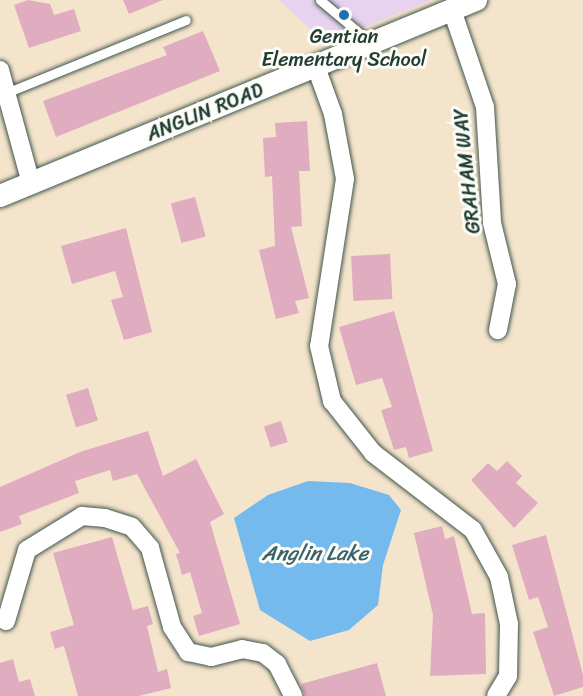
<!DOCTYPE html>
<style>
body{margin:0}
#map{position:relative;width:583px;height:696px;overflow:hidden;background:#f5e4cc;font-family:Sriracha,sans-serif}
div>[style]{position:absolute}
.built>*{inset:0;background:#e7d2f0}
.water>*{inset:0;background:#75baec}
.building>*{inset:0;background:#e0acc0;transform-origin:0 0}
.roads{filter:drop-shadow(0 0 2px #3f564b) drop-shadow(0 0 2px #3f564b)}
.service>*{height:9px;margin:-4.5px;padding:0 4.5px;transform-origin:4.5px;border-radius:4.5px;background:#fff}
.minor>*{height:18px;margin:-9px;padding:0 9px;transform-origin:9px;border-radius:9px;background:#fff}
.tertiary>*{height:22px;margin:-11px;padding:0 11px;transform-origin:11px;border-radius:11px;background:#fff}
.dots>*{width:16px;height:16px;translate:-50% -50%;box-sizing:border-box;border:3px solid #fdfcf7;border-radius:50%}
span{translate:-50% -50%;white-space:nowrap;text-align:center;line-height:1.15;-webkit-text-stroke:6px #fdfcf7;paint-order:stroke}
.poi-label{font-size:20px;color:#1f3d34}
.street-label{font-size:20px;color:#1f3d34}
.water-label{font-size:21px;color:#39626b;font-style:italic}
</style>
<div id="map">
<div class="built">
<i style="clip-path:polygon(279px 0,431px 0,325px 43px)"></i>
</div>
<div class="water">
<i style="clip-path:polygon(308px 481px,350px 483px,389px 495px,401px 510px,383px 565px,378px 605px,349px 630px,310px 641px,260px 610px,234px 518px,268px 495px)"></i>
</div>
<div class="building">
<i style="clip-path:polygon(28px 0,50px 4px,54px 15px,74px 9px,81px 31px,29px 48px,14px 5px)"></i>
<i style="clip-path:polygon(123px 0,163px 0,129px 14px)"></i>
<i style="clip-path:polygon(203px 31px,220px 71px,56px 137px,43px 101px,167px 55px,163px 47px)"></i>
<i style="clip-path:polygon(307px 121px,310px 171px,299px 171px,302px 226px,291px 227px,309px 298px,295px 301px,299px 313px,276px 319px,259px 250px,275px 246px,272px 176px,265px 177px,263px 138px,276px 137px,275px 123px)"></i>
<i style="left:195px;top:197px;width:41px;height:25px;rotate:75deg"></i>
<i style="clip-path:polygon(126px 228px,152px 332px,124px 340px,111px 300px,123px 297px,115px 271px,72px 284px,61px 246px)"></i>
<i style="left:390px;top:254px;width:45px;height:39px;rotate:87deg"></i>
<i style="clip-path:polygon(394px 311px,433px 451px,409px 458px,406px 447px,394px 450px,381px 410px,392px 407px,382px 378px,356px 385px,339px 327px)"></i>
<i style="left:88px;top:388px;width:34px;height:23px;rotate:73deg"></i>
<i style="left:281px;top:421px;width:22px;height:18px;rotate:72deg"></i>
<i style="clip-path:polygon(148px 431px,163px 476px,196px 459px,224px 514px,210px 522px,240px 624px,199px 636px,193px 616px,202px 613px,190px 572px,182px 575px,176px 554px,180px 553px,137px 474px,113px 481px,110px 470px,75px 481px,79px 493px,19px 516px,22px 524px,0 532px,0 487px,80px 452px)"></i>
<i style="clip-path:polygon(507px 461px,522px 476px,516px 483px,538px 503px,514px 528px,471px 480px,488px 463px,497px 471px)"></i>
<i style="clip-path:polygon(442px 526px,445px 539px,454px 536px,472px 614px,485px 613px,486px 674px,430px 676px,433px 615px,414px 533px)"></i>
<i style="clip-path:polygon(546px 535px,583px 675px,583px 687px,554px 696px,533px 632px,548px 627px,538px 597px,529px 600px,512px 545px)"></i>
<i style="clip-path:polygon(112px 537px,133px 610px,148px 606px,153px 624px,147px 626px,158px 672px,167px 669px,171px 688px,139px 696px,78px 696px,64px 646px,55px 649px,50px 632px,74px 625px,53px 553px)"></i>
<i style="clip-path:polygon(13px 659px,19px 682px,30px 679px,35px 696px,0 696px,0 663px)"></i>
<i style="clip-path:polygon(377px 663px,386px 696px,305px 696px,301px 684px)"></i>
</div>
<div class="roads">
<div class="service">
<i style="left:320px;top:0;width:65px;rotate:40deg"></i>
<i style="left:6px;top:93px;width:194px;rotate:-22.1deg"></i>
</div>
<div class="minor">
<i style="left:452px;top:10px;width:102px;rotate:71.2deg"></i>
<i style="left:485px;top:107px;width:116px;rotate:86.5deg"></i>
<i style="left:492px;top:223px;width:63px;rotate:76.2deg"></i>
<i style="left:507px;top:284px;width:47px;rotate:101.1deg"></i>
<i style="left:316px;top:67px;width:50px;rotate:70.1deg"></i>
<i style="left:333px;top:114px;width:66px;rotate:79.5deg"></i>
<i style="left:345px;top:179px;width:169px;rotate:98.8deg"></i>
<i style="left:319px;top:346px;width:57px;rotate:76.7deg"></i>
<i style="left:332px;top:401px;width:66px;rotate:51.7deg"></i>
<i style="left:373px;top:453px;width:126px;rotate:37.6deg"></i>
<i style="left:473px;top:530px;width:54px;rotate:61deg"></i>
<i style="left:499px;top:577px;width:48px;rotate:78deg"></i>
<i style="left:509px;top:624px;width:52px;rotate:91.1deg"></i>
<i style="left:508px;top:676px;width:23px;rotate:121deg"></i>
<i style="left:0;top:70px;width:117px;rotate:74.7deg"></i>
<i style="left:6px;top:621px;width:74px;rotate:-73.5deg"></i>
<i style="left:27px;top:550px;width:65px;rotate:-31.7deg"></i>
<i style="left:82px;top:516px;width:23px;rotate:5deg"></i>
<i style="left:105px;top:518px;width:28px;rotate:18deg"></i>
<i style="left:132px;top:527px;width:28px;rotate:49deg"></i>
<i style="left:150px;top:548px;width:82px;rotate:74.4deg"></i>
<i style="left:172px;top:627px;width:30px;rotate:57deg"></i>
<i style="left:188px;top:652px;width:24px;rotate:12deg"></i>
<i style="left:211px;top:657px;width:32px;rotate:-14deg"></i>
<i style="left:242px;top:649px;width:21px;rotate:11deg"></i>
<i style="left:263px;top:653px;width:18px;rotate:38deg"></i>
<i style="left:277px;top:664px;width:36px;rotate:63deg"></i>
</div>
<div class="tertiary">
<i style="left:0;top:196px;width:515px;rotate:-22.38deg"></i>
</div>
</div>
<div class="dots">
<i style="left:344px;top:15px;background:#1f6fb2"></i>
</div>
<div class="poi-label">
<span style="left:344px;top:48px">Gentian<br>Elementary School</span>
</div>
<div class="street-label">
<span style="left:205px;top:112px;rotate:-22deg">ANGLIN ROAD</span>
<span style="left:467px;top:171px;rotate:-96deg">GRAHAM WAY</span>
</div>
<div class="water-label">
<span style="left:315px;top:553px">Anglin Lake</span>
</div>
</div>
